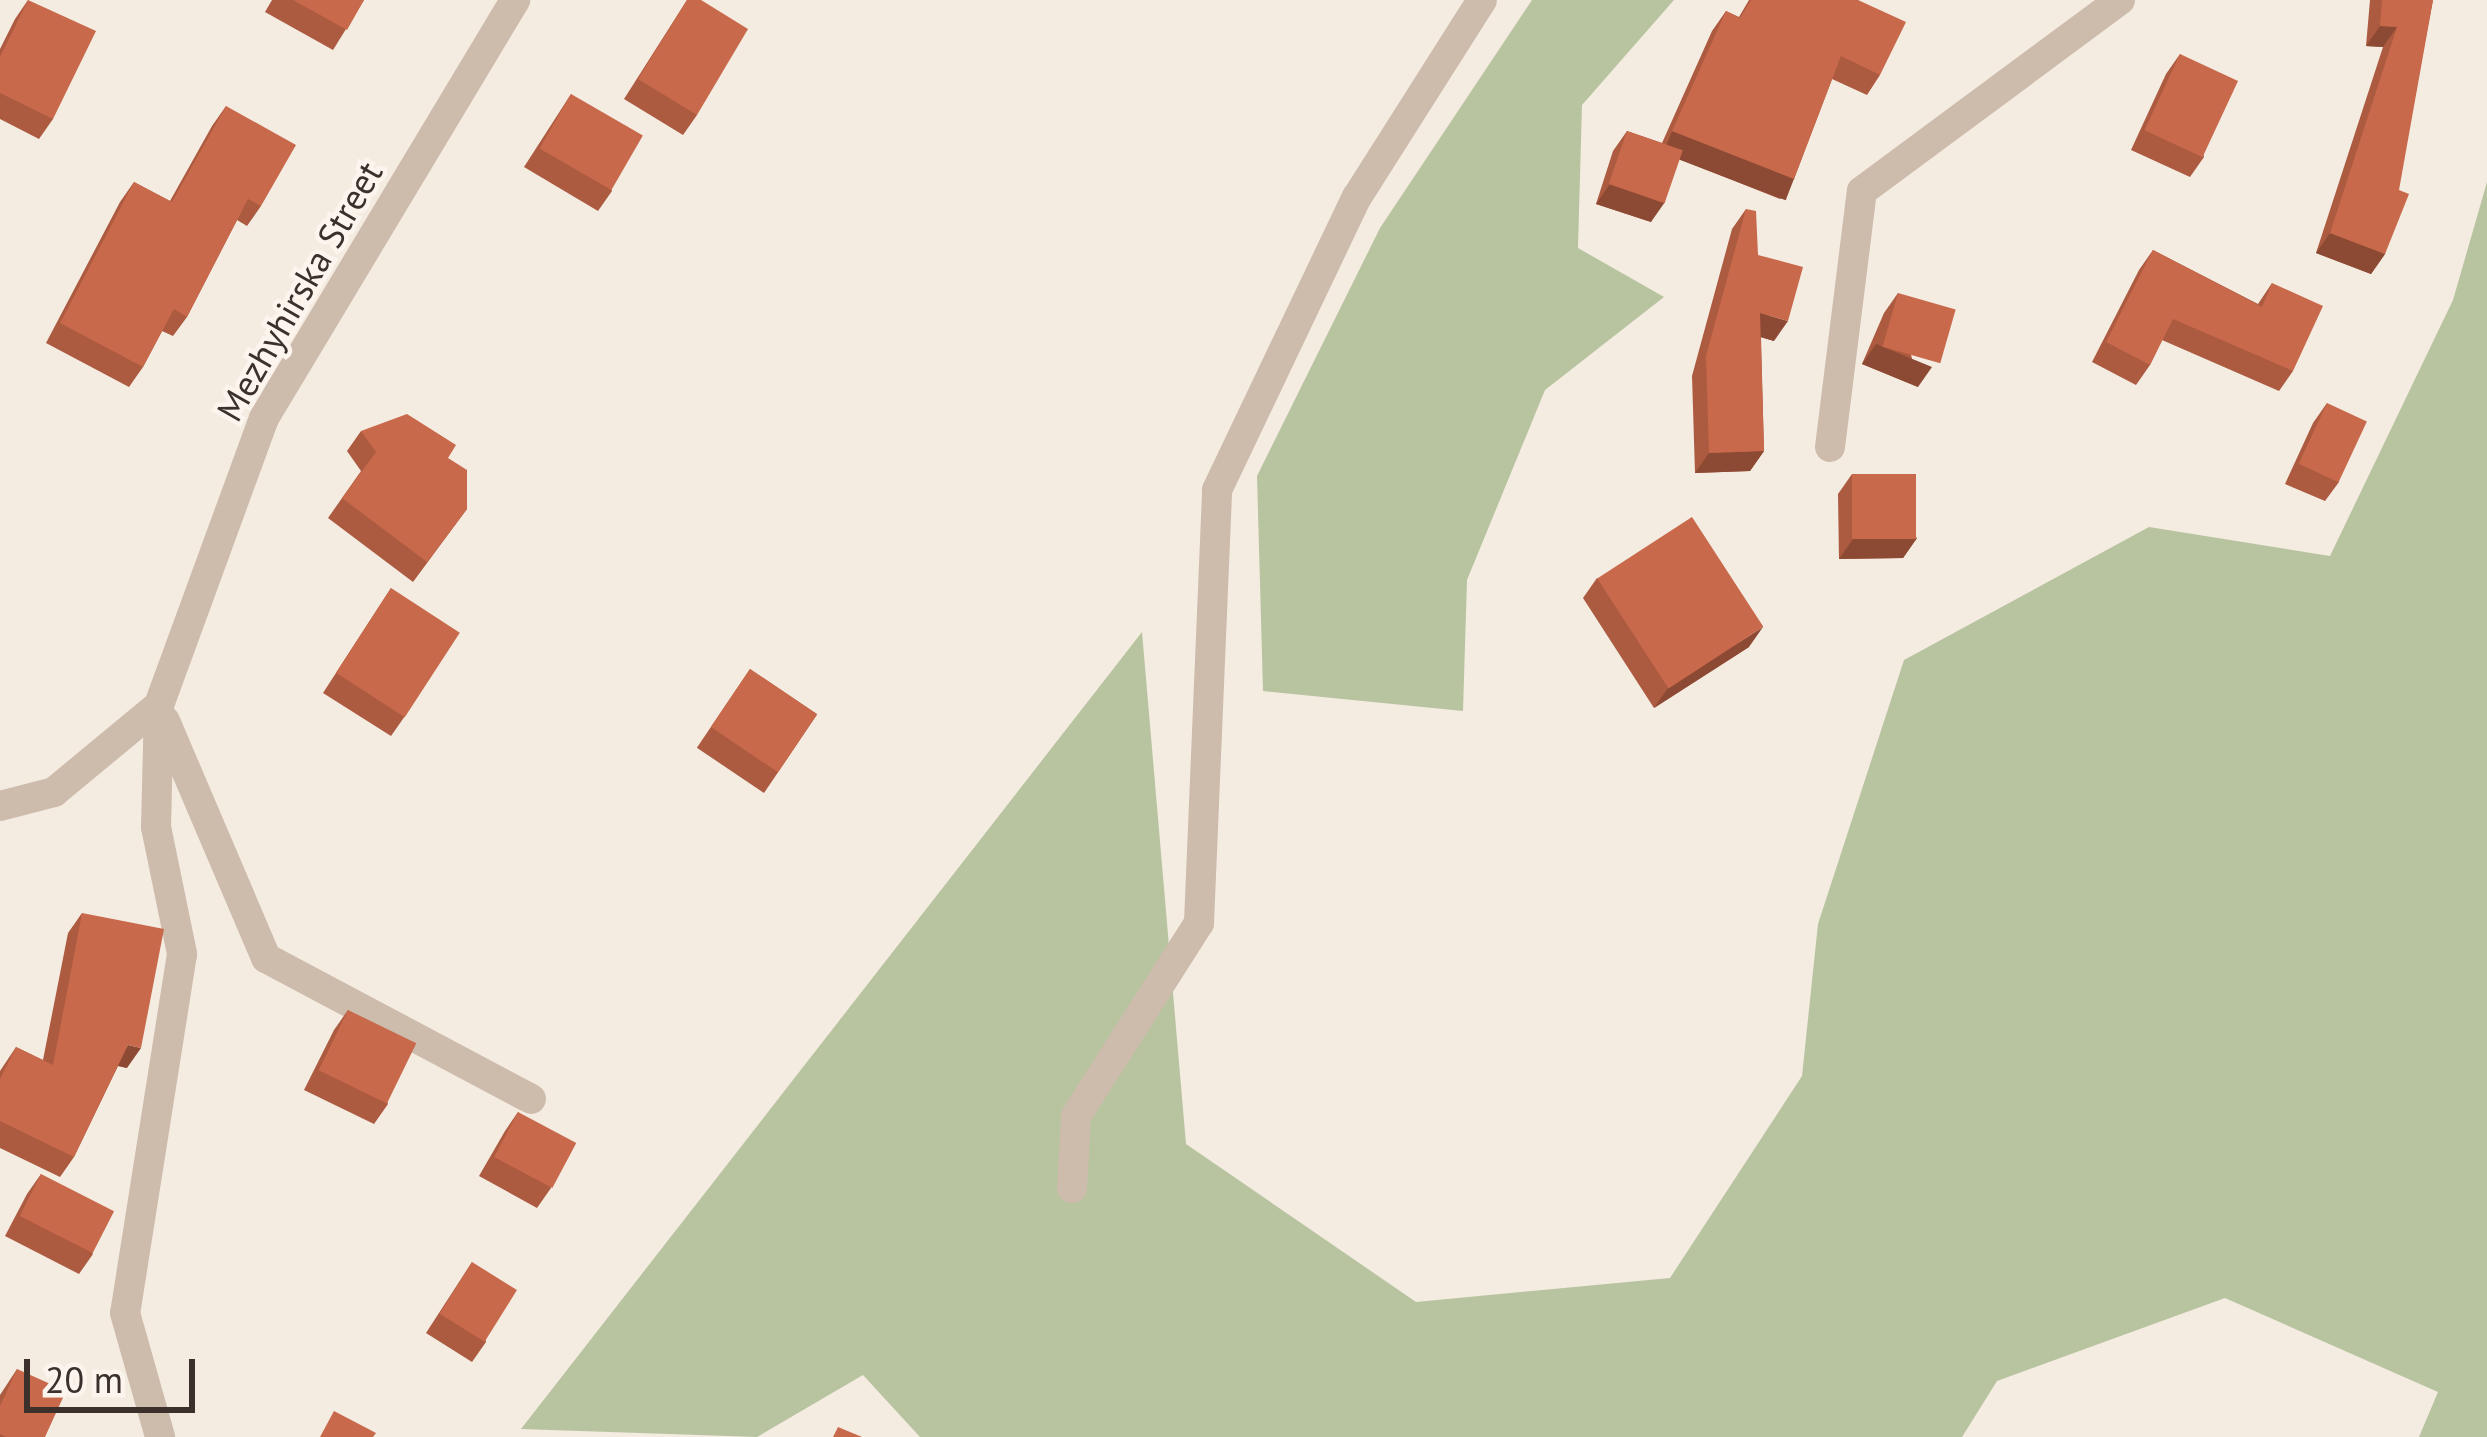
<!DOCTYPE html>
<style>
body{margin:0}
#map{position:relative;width:2487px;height:1437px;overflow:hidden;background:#f4ebe1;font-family:"PT Sans",sans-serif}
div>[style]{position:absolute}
.green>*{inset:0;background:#b8c4a0}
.service>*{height:30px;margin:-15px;padding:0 15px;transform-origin:15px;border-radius:15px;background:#cdbbac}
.minor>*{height:30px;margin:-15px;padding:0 15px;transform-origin:15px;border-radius:15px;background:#cdbbac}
.wall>*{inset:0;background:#ac5a40;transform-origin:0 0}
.shaded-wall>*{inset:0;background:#8c4a34;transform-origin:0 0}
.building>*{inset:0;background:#c8694b;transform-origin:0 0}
span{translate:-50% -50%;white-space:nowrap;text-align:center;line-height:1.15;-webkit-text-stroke:9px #fbf5ee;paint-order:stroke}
.street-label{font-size:36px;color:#3b302b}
.scale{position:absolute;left:24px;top:1359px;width:171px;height:54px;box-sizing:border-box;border:6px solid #3b302b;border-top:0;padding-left:15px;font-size:36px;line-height:42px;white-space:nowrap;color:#3b302b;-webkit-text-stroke:9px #fbf5ee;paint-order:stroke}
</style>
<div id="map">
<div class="green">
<i style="clip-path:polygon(1532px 0,1674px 0,1582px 105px,1578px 248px,1664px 297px,1545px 390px,1467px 580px,1463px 711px,1263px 691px,1257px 476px,1380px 228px)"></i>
<i style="clip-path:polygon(2487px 182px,2487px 1437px,2419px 1437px,2438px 1392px,2225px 1298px,1997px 1381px,1962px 1437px,920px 1437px,863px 1375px,757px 1437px,521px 1429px,1142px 632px,1186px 1144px,1416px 1302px,1670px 1278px,1802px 1076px,1818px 924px,1904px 660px,2149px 527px,2330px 556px,2453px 300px)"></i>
</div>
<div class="service">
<i style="left:1830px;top:447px;width:258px;rotate:-82.9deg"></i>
<i style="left:1862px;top:191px;width:321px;rotate:-36.5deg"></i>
<i style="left:159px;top:705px;width:122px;rotate:91.4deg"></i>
<i style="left:156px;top:827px;width:130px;rotate:78.4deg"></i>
<i style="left:182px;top:954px;width:363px;rotate:99deg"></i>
<i style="left:125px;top:1313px;width:129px;rotate:74.2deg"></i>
<i style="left:165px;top:721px;width:258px;rotate:66.9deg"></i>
<i style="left:266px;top:958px;width:300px;rotate:28deg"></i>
<i style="left:0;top:806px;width:56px;rotate:-14.5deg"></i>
<i style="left:54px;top:792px;width:136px;rotate:-39.6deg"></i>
</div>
<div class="minor">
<i style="left:159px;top:705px;width:306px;rotate:-69.9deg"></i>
<i style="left:264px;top:418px;width:488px;rotate:-59deg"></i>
<i style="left:1072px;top:1188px;width:72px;rotate:-86.8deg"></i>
<i style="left:1076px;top:1116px;width:229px;rotate:-57.5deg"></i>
<i style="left:1199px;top:923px;width:433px;rotate:-87.6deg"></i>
<i style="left:1217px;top:490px;width:325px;rotate:-64.5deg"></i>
<i style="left:1357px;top:197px;width:233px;rotate:-57.6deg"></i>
</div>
<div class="wall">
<i style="clip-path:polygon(28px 0,53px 119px,39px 139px,0 119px,0 49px,15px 19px)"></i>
<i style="clip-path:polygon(272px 0,364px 0,333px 50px,265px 12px)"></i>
<i style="clip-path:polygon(687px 0,697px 115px,683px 135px,624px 99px)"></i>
<i style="clip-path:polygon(1749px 0,1858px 0,1880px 75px,1867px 95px,1832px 79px,1794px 179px,1780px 199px,1679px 159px,1651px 222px,1596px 204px,1613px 151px,1627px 131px,1662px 143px,1712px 31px,1726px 11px,1739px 17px)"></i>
<i style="clip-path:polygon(2370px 0,2433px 0,2385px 254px,2371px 274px,2316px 253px,2383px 47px,2366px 46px)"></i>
<i style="clip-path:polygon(2180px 54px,2204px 157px,2190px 177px,2131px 150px,2166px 74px)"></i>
<i style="clip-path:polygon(571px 94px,612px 191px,598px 211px,524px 167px)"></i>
<i style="clip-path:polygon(226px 106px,261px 206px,247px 226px,237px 220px,187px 317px,173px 336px,162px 331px,143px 367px,129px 387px,46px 343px,120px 202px,134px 182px,170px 201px,212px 126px)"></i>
<i style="clip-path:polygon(1746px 209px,1758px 255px,1774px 341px,1761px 337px,1764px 451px,1750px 471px,1695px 473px,1692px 376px,1732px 229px)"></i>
<i style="clip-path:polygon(2153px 250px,2258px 304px,2272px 283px,2293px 371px,2279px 391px,2162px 340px,2150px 365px,2136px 385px,2092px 362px,2139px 270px)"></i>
<i style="clip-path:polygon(1898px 293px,1918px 387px,1862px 364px,1884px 313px)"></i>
<i style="clip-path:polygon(2327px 403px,2339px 482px,2325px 501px,2285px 484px,2313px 423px)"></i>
<i style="clip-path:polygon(361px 431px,448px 458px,467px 509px,413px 582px,328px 518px,361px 471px,347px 451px)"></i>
<i style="clip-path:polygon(1852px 474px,1917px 538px,1903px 558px,1839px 559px,1838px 494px)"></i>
<i style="clip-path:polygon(1597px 578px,1749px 647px,1654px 708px,1583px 598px)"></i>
<i style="clip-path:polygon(391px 588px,405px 716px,391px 736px,323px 693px)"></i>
<i style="left:750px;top:669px;width:81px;height:95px;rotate:34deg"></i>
<i style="clip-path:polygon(82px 913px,127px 1068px,118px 1066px,74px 1157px,60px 1177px,0 1148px,0 1071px,16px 1047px,43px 1060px,68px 933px)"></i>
<i style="clip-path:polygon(348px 1010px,388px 1104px,374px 1124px,304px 1090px,334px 1030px)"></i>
<i style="clip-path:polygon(518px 1112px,551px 1188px,537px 1208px,479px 1176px,505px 1131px)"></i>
<i style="clip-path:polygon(41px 1174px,93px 1254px,79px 1274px,5px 1236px,27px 1194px)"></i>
<i style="clip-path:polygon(472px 1262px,486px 1342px,472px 1362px,426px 1333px)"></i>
<i style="clip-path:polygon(17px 1369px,45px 1437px,0 1437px,0 1395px)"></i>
</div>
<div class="shaded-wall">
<i style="clip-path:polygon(2380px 26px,2397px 27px,2383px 47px,2366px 46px)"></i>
<i style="left:1672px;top:131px;width:131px;height:24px;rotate:21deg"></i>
<i style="clip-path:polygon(1610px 184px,1665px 202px,1651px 222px,1596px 204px)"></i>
<i style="clip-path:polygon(2330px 233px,2385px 254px,2371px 274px,2316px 253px)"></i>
<i style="clip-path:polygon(1760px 313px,1788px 321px,1774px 341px,1746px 333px)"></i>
<i style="clip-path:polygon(1876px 344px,1932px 367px,1918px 387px,1862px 364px)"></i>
<i style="clip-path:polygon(1764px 451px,1750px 471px,1695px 473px,1709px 453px)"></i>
<i style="clip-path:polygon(1917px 538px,1903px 558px,1839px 559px,1853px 539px)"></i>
<i style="clip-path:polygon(1763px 627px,1749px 647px,1654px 708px,1668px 688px)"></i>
<i style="clip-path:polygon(128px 1045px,141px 1048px,127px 1068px,114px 1065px)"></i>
</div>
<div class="building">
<i style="clip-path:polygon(28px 0,96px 31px,53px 119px,0 93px,0 57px)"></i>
<i style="clip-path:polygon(293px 0,364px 0,347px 30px)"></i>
<i style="clip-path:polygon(687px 0,701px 0,748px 29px,697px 115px,638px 79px)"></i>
<i style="clip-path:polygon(1751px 0,1858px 0,1906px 22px,1880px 75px,1841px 56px,1794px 179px,1672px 131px,1726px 11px,1740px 18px)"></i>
<i style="clip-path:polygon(2382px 0,2433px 0,2399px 190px,2409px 194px,2385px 254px,2330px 233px,2397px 27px,2380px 26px)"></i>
<i style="left:2180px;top:54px;width:64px;height:84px;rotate:25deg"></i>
<i style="left:571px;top:94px;width:83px;height:63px;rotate:30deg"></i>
<i style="clip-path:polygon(226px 106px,296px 145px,261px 206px,248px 199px,187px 317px,174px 309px,143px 367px,60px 323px,134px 182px,172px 202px)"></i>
<i style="left:1627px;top:131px;width:59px;height:56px;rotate:19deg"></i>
<i style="clip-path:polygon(1746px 209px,1756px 211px,1758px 255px,1803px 267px,1788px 321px,1760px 313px,1764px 451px,1709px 453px,1706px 356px)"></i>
<i style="clip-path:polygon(2153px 250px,2262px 307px,2272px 283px,2323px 306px,2293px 371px,2173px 319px,2150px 365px,2106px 342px)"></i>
<i style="left:1898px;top:293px;width:60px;height:56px;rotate:16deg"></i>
<i style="left:2327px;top:403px;width:44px;height:67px;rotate:25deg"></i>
<i style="clip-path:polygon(407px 414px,456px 445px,448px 458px,467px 470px,467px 509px,427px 562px,342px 498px,376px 452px,361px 431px)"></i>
<i style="left:1852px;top:474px;width:64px;height:65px"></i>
<i style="left:1692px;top:517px;width:131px;height:113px;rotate:57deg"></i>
<i style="left:391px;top:588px;width:82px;height:101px;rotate:33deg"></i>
<i style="left:750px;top:669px;width:81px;height:70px;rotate:34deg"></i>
<i style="clip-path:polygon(82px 913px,164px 929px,141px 1048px,128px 1045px,74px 1157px,0 1121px,0 1079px,16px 1047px,53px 1065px)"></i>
<i style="left:348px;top:1010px;width:76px;height:67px;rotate:26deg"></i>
<i style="left:518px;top:1112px;width:66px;height:51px;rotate:28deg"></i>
<i style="left:41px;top:1174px;width:82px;height:47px;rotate:27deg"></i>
<i style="left:472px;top:1262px;width:53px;height:61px;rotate:32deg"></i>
<i style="clip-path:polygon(17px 1369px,66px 1391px,45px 1437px,6px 1437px,0 1434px,0 1406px)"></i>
<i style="clip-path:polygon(334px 1411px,376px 1433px,373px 1437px,320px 1437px)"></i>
<i style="clip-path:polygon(838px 1427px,862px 1437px,833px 1437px)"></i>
</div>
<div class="street-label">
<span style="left:299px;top:291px;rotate:-60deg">Mezhyhirska Street</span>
</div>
<div class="scale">20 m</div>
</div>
